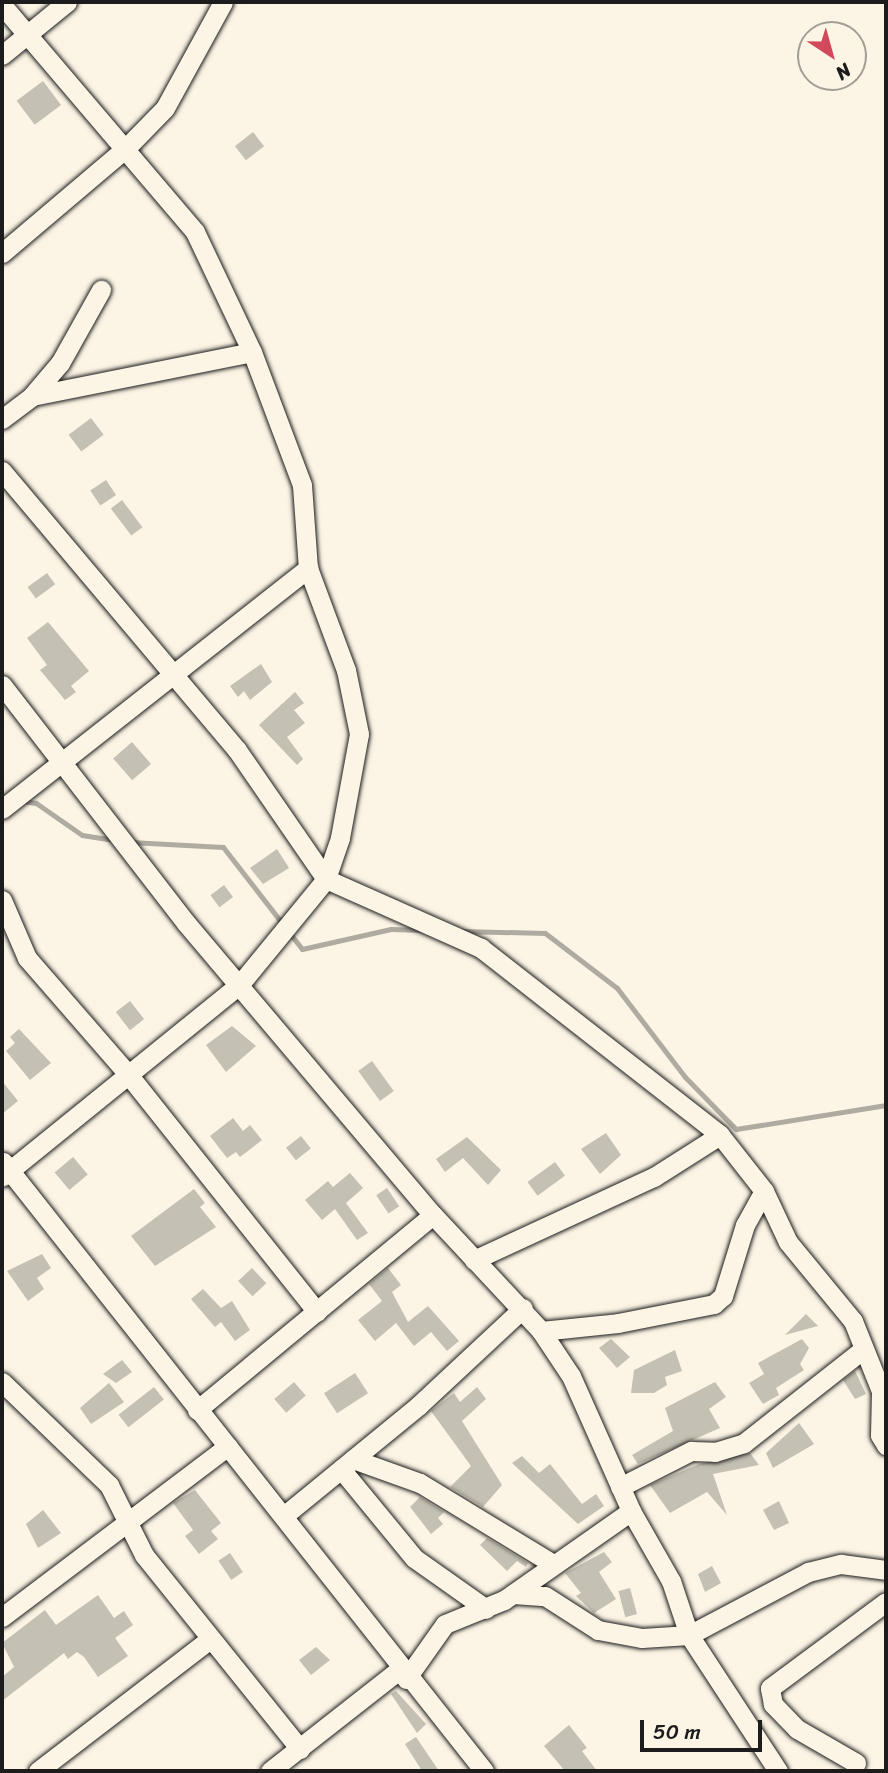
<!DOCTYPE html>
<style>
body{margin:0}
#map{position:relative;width:888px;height:1773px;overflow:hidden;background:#fcf5e5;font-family:Sriracha,sans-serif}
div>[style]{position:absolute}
.stream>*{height:5px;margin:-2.5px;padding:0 2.5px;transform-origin:2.5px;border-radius:2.5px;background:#b0aba1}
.building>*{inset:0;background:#c4c0b3;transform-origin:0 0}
.roads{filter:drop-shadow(0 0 2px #1c1c1c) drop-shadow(0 0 2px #1c1c1c)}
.street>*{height:19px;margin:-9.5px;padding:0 9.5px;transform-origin:9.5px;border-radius:9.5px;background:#fcf5e5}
span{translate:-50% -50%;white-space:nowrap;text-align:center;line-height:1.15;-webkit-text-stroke:7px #fcf5e5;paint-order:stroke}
.frame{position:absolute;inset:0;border:4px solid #1c1c1c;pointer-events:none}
.north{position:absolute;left:797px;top:21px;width:70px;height:70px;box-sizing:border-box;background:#fcf5e5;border:2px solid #a29e95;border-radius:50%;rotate:144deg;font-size:19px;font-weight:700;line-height:28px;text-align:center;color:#1c1c1c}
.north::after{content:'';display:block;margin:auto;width:24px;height:32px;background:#d1495b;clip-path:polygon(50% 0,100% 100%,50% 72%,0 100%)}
.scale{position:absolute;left:640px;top:1720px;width:122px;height:32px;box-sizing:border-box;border:4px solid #1c1c1c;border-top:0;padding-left:9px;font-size:21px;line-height:24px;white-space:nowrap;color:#1c1c1c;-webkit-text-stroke:5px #fcf5e5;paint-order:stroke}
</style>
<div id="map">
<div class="stream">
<i style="left:22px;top:801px;width:14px;rotate:8deg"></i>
<i style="left:36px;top:803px;width:56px;rotate:34.8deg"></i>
<i style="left:82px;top:835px;width:32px;rotate:9deg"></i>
<i style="left:130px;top:842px;width:93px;rotate:3.1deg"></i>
<i style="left:223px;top:847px;width:96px;rotate:52.2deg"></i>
<i style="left:288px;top:931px;width:23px;rotate:52deg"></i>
<i style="left:302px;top:949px;width:91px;rotate:-12.7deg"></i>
<i style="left:391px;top:929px;width:31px;rotate:2deg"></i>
<i style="left:459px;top:931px;width:86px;rotate:1.3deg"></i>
<i style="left:545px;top:933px;width:91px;rotate:37.4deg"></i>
<i style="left:617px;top:988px;width:112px;rotate:52.6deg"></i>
<i style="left:685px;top:1077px;width:73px;rotate:45.6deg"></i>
<i style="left:736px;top:1129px;width:152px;rotate:-9.1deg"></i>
</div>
<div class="building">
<i style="left:43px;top:81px;width:30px;height:33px;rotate:53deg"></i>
<i style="left:253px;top:132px;width:18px;height:23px;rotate:52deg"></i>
<i style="left:91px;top:418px;width:21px;height:28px;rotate:53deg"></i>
<i style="left:106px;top:480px;width:18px;height:19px;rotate:56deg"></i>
<i style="left:122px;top:500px;width:34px;height:14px;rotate:53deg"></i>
<i style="left:47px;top:573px;width:14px;height:24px;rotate:54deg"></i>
<i style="clip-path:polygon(48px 622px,89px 671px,71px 686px,76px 692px,65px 700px,40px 670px,47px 665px,27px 638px)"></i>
<i style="clip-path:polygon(261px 664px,272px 682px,250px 700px,244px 691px,238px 697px,230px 686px)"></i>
<i style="clip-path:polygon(295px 692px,304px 703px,294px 710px,305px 723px,287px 737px,303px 759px,297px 765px,259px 725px)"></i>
<i style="left:132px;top:742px;width:29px;height:25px;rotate:49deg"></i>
<i style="clip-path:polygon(277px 849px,289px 868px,263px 884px,250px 868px)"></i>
<i style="left:224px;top:885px;width:15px;height:17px;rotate:53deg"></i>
<i style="left:130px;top:1001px;width:23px;height:18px;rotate:52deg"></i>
<i style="clip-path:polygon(232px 1026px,256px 1046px,226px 1072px,206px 1045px)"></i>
<i style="clip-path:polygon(19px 1029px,51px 1063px,30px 1080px,6px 1051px,15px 1043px,10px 1037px)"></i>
<i style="left:372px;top:1061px;width:37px;height:17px;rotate:54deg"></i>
<i style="clip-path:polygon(2px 1081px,18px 1101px,2px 1114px)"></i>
<i style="clip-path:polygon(233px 1118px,243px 1131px,250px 1125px,262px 1140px,240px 1157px,236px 1152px,227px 1158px,210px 1136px)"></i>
<i style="clip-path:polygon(606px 1133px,621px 1155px,600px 1174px,581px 1149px)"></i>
<i style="left:301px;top:1136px;width:16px;height:19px;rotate:52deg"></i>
<i style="clip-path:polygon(467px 1137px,501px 1170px,488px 1185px,463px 1158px,445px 1172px,436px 1159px)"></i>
<i style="left:73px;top:1157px;width:23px;height:24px;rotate:50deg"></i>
<i style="left:555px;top:1162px;width:17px;height:34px;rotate:54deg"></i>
<i style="clip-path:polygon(350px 1173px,363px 1188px,346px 1203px,368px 1233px,357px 1240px,335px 1209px,322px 1220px,305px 1200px,328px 1181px,333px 1187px)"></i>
<i style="left:387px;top:1188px;width:22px;height:13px;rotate:56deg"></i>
<i style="clip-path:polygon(194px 1189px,205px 1203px,200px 1207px,216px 1227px,155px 1266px,131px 1236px)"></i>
<i style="clip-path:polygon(42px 1254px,51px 1268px,37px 1278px,44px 1289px,28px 1301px,7px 1271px)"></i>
<i style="left:252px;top:1268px;width:21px;height:19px;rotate:47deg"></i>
<i style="clip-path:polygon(388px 1268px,401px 1285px,392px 1292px,408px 1322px,428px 1306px,459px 1341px,447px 1351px,431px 1332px,414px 1346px,396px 1323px,375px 1341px,358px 1320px,382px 1301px,369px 1284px)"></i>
<i style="clip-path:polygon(203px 1289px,221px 1308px,232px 1301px,250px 1330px,235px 1341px,221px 1322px,215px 1327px,191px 1299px)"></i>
<i style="clip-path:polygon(806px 1314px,818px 1326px,785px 1335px)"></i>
<i style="clip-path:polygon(611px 1339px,630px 1357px,617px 1368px,599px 1348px)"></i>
<i style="clip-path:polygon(802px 1339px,809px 1348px,800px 1364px,804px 1370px,776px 1388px,779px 1395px,763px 1404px,749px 1383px,764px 1374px,758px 1363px)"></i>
<i style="clip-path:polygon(675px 1350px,682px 1371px,665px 1377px,667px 1385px,654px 1393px,631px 1393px,634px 1370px)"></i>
<i style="clip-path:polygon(122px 1360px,132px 1372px,116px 1383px,103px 1374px)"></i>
<i style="clip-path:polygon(855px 1371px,866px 1394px,855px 1399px,843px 1380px)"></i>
<i style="left:355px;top:1373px;width:24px;height:37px;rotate:57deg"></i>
<i style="left:294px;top:1382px;width:18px;height:26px;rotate:49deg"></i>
<i style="clip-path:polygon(715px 1382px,726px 1397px,709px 1409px,720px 1428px,638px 1464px,632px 1455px,673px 1431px,665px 1408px)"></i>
<i style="clip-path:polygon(109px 1383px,124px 1402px,91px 1424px,80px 1408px)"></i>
<i style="left:154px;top:1387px;width:16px;height:45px;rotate:52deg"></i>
<i style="clip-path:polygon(477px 1387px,486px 1399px,462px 1421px,502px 1485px,483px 1507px,450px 1487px,471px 1466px,431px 1411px,454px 1393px,460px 1402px)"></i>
<i style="clip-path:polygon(799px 1423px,814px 1444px,773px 1468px,766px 1453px)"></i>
<i style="clip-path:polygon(750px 1453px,759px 1465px,713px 1474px,727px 1515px,707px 1492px,670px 1513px,650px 1485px,699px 1464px)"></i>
<i style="clip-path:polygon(522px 1456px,539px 1473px,550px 1464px,582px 1504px,596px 1494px,604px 1506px,578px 1524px,512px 1463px)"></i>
<i style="clip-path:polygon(195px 1490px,221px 1523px,211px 1531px,218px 1539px,199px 1554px,185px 1536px,193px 1530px,173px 1503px)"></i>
<i style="clip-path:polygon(420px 1497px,444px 1512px,438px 1518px,443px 1524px,431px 1534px,410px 1507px)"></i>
<i style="clip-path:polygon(779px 1501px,789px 1523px,774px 1530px,763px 1510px)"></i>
<i style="clip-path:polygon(43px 1510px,61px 1533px,38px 1548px,26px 1524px)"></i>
<i style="clip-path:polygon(487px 1538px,528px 1563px,526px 1567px,517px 1561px,507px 1571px,480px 1545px)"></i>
<i style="clip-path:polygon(604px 1552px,612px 1562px,599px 1572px,616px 1599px,594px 1613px,576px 1596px,581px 1593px,565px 1573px)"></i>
<i style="left:230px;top:1553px;width:23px;height:14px;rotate:56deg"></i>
<i style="clip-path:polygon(712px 1566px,721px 1583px,705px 1592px,698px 1574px)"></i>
<i style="left:630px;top:1588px;width:27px;height:12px;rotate:75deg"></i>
<i style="clip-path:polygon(98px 1595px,114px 1618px,124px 1611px,133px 1625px,115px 1638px,128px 1656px,98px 1677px,84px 1657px,77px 1652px,68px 1659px,64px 1653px,2px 1701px,2px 1677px,14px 1667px,2px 1643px,45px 1610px,56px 1625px)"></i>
<i style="clip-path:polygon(316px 1647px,330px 1660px,311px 1675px,299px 1660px)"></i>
<i style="clip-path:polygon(396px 1691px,426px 1724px,417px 1733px,391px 1694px)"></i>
<i style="clip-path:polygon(569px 1725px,587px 1748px,582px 1751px,597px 1771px,565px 1771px,544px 1746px)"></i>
<i style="clip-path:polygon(416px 1737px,439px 1771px,422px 1771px,405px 1744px)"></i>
</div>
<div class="roads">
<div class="street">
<i style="left:2px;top:5px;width:298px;rotate:49.6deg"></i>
<i style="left:195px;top:232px;width:133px;rotate:64.6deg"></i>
<i style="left:252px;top:352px;width:142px;rotate:69.4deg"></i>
<i style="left:302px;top:485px;width:83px;rotate:85.9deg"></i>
<i style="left:308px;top:568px;width:109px;rotate:69.6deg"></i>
<i style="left:346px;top:670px;width:65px;rotate:78.5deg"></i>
<i style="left:359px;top:734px;width:106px;rotate:100.4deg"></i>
<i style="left:340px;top:838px;width:43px;rotate:108.9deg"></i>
<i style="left:326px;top:879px;width:136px;rotate:129.3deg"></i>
<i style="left:240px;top:984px;width:306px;rotate:141deg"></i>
<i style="left:2px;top:55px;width:84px;rotate:-39.2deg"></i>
<i style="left:2px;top:253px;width:164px;rotate:-40.3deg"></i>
<i style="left:127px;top:147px;width:54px;rotate:-45.7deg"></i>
<i style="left:165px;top:108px;width:121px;rotate:-61.3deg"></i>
<i style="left:32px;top:396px;width:224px;rotate:-11.3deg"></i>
<i style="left:2px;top:419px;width:38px;rotate:-37deg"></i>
<i style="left:32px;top:396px;width:43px;rotate:-49.7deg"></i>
<i style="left:60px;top:363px;width:84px;rotate:-60.7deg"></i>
<i style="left:2px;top:471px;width:365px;rotate:49.9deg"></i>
<i style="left:237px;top:750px;width:157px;rotate:55.4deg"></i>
<i style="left:326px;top:879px;width:170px;rotate:24deg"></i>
<i style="left:481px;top:948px;width:303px;rotate:38deg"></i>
<i style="left:720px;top:1135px;width:71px;rotate:51.8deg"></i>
<i style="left:764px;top:1191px;width:56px;rotate:64.8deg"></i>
<i style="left:788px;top:1242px;width:102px;rotate:50.6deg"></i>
<i style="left:853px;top:1321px;width:75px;rotate:68.2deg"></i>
<i style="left:881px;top:1391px;width:44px;rotate:91.3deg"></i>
<i style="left:880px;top:1435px;width:12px;rotate:59deg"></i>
<i style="left:2px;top:685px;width:301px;rotate:52.3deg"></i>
<i style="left:186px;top:923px;width:382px;rotate:49.8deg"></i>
<i style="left:433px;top:1215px;width:158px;rotate:47deg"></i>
<i style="left:541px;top:1331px;width:54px;rotate:56.3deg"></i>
<i style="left:571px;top:1376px;width:148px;rotate:66deg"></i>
<i style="left:631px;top:1511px;width:81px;rotate:60.3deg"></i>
<i style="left:671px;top:1581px;width:57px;rotate:71.6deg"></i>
<i style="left:689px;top:1635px;width:163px;rotate:56.8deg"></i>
<i style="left:2px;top:809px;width:390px;rotate:-38.2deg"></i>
<i style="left:2px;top:900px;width:63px;rotate:66.7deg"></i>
<i style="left:27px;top:958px;width:152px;rotate:49deg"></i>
<i style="left:127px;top:1073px;width:305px;rotate:51.5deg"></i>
<i style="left:3px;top:1162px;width:776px;rotate:51.7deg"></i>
<i style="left:474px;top:1260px;width:198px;rotate:-24.8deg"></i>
<i style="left:654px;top:1177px;width:78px;rotate:-32.5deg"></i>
<i style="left:541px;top:1331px;width:77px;rotate:-5.9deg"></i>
<i style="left:618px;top:1323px;width:98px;rotate:-11.2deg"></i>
<i style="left:714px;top:1304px;width:12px;rotate:-42deg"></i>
<i style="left:723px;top:1296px;width:74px;rotate:-72.8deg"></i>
<i style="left:745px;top:1225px;width:39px;rotate:-61deg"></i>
<i style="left:2px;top:1382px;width:149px;rotate:43.9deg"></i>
<i style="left:109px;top:1485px;width:78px;rotate:63.4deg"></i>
<i style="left:144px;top:1555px;width:249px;rotate:51.2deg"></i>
<i style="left:197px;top:1410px;width:306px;rotate:-39.6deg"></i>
<i style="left:353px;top:1459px;width:71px;rotate:19.7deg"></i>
<i style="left:420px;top:1483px;width:156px;rotate:31.3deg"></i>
<i style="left:341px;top:1469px;width:115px;rotate:50.6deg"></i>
<i style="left:414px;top:1558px;width:88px;rotate:35.3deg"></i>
<i style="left:620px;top:1487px;width:80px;rotate:-26.9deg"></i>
<i style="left:691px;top:1451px;width:24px;rotate:2deg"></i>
<i style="left:715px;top:1452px;width:30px;rotate:-17deg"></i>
<i style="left:744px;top:1443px;width:150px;rotate:-38.2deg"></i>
<i style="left:286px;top:1514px;width:172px;rotate:-39.3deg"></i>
<i style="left:419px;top:1405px;width:142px;rotate:-43deg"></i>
<i style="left:513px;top:1594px;width:32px;rotate:4deg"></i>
<i style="left:545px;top:1596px;width:63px;rotate:32.7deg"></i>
<i style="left:598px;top:1630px;width:45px;rotate:10.3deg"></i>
<i style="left:642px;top:1638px;width:47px;rotate:-3.7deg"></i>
<i style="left:689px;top:1635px;width:135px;rotate:-27.9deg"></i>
<i style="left:808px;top:1572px;width:34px;rotate:-14deg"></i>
<i style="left:841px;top:1564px;width:45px;rotate:7.6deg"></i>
<i style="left:2px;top:1617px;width:283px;rotate:-37.1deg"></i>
<i style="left:406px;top:1679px;width:67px;rotate:-54.7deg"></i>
<i style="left:445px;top:1624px;width:64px;rotate:-22.1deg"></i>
<i style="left:504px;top:1600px;width:155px;rotate:-35deg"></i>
<i style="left:856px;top:1763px;width:68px;rotate:-150deg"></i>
<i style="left:797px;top:1729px;width:35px;rotate:-134deg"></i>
<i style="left:773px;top:1704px;width:16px;rotate:-101deg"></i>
<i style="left:770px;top:1688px;width:144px;rotate:-36.6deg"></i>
<i style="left:38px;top:1771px;width:215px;rotate:-37.5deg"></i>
<i style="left:270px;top:1771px;width:164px;rotate:-38.1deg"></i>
</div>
</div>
<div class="frame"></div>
<div class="north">N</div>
<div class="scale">50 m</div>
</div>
